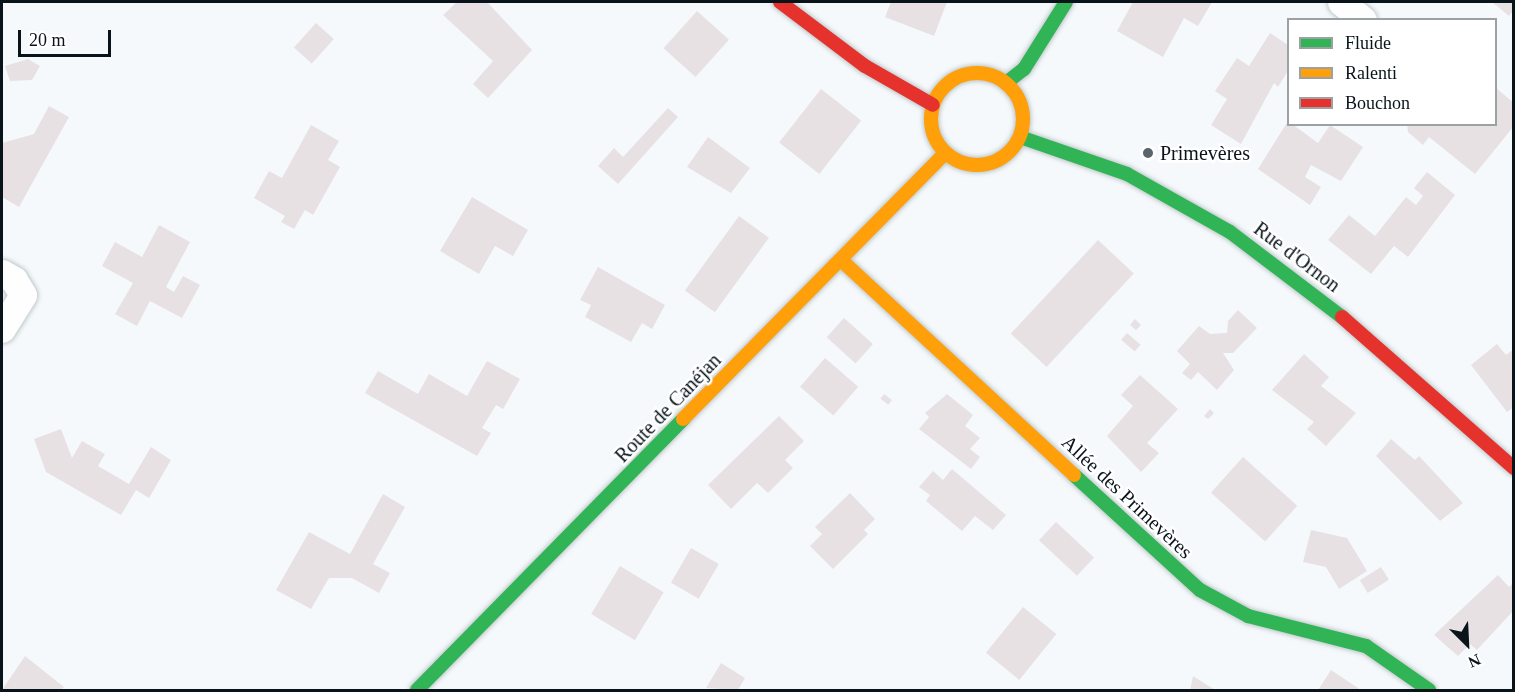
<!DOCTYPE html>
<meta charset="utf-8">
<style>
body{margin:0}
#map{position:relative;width:1515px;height:692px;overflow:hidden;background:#f5f9fb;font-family:Georgia,serif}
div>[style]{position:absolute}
.building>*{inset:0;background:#e8e1e4;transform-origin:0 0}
.roads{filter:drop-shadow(0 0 2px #c1c9cc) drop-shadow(0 0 2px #c1c9cc)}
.street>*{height:27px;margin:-13.5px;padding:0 13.5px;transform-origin:13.5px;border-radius:13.5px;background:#fefefe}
.fast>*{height:14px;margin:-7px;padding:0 7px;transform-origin:7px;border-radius:7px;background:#30b455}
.slow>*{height:14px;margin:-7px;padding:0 7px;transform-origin:7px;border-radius:7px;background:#ff9f0a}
.slow>.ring{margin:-7px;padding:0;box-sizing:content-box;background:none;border:14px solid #ff9f0a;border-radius:50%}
.jam>*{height:14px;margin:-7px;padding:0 7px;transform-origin:7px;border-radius:7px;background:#e5322d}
.dots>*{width:16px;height:16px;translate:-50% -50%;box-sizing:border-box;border:3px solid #fff;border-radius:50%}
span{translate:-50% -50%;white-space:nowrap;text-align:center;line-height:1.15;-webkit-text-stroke:5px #fff;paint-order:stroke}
.poi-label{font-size:20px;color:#081419}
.left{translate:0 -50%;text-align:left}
.street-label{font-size:20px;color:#081419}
.frame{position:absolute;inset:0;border:3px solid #081419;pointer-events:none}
.legend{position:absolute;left:1287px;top:18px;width:210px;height:108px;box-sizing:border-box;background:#fff;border:2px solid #9ca1a3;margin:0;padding:8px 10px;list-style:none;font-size:18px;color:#081419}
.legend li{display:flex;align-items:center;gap:12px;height:30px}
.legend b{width:30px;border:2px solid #9ca1a3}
.north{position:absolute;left:1437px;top:614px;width:60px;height:60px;-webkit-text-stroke:4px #fff;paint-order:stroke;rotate:156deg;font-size:16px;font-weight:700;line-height:24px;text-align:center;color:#081419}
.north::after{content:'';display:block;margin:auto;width:21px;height:27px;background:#081419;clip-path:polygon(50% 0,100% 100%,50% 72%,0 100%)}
.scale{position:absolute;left:18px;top:30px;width:93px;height:27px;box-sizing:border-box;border:3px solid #081419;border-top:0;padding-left:8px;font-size:18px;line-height:21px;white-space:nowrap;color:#081419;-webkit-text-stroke:4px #fff;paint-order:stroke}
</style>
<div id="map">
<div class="building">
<i style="clip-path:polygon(457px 2px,487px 2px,532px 50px,488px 98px,473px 84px,493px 61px,443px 15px)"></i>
<i style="clip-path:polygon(891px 2px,947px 2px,934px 36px,885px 17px)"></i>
<i style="clip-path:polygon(1133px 2px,1212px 2px,1198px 26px,1184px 18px,1163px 57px,1117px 31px)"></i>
<i style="clip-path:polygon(1492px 2px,1514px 2px,1514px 10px,1509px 16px)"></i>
<i style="left:697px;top:11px;width:43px;height:50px;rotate:42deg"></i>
<i style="left:316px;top:23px;width:24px;height:33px;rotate:42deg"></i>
<i style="clip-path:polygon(1270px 33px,1288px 45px,1288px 71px,1278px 87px,1274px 83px,1241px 144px,1211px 125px,1227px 99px,1215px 91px,1237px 58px,1249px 66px)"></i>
<i style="clip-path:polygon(28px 59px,40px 66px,32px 80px,10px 81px,5px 66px)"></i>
<i style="clip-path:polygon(1496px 88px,1514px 103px,1514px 126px,1475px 174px,1429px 137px,1423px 145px,1408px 132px,1407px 124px,1496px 124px)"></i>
<i style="left:821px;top:89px;width:51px;height:68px;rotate:38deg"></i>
<i style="clip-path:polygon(49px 106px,69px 117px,19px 207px,2px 197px,2px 143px,34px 134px)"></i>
<i style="clip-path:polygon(668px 108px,678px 117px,618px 184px,598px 166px,614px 148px,623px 157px)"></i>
<i style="clip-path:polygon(1288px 121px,1318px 143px,1330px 125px,1363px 147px,1341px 181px,1311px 165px,1305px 177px,1321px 187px,1310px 205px,1258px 169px)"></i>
<i style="clip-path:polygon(311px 125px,339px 141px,328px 160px,340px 167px,313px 215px,305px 210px,294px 229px,281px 222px,285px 216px,254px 198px,269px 171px,282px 178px)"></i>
<i style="clip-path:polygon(708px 137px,750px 168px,731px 193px,687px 167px)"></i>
<i style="clip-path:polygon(1427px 172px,1455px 195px,1408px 257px,1394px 246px,1371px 274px,1328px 240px,1349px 215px,1375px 236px,1406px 197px,1416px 205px,1423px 196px,1414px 188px)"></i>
<i style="clip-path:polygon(472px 197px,528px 230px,513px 256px,495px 246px,479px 274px,440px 251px)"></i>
<i style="left:739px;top:216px;width:37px;height:92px;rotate:36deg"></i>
<i style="clip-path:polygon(159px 225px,190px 242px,166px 287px,174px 292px,183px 276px,200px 285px,182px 318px,150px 301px,137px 326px,115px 314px,133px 283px,102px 266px,115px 242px,142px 257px)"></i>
<i style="left:1098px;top:240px;width:49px;height:128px;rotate:43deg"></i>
<i style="clip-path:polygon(598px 267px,665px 305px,652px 329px,642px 323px,631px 342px,585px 317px,591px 305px,580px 300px)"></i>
<i style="clip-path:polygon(1238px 310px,1257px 328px,1233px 353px,1223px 353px,1234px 370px,1217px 390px,1198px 372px,1191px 380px,1182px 373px,1190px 364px,1177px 351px,1199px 326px,1210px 334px,1227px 333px,1228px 321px)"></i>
<i style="left:844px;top:318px;width:39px;height:26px;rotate:42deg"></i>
<i style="clip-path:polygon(1135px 319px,1141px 325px,1136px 330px,1130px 325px)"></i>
<i style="left:1127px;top:333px;width:18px;height:9px;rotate:41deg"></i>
<i style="clip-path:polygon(1497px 344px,1506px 355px,1514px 349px,1514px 407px,1507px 412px,1471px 365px)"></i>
<i style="clip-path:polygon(1304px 354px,1329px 377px,1321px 386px,1356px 413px,1326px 446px,1307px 429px,1314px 422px,1272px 390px)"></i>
<i style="left:825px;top:358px;width:44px;height:38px;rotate:41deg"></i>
<i style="clip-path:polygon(487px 361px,520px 379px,503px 409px,496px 405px,482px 428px,491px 433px,477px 456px,365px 393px,378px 371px,418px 394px,429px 374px,467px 396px)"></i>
<i style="clip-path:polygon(1140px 375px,1178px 409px,1147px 443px,1159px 453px,1141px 472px,1107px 436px,1133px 406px,1121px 395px)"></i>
<i style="left:884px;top:394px;width:10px;height:6px;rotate:37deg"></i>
<i style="clip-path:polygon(947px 394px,973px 415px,965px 426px,980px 438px,970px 449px,980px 457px,971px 469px,919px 429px,929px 417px,925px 413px)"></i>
<i style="clip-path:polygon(1210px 409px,1214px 413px,1208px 419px,1204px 416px)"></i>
<i style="clip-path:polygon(779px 416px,804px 441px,785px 460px,793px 468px,768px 493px,757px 483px,731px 509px,708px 485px)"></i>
<i style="clip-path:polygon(61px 429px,72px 458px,82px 441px,105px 454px,98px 466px,129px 484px,151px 447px,171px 460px,149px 498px,136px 490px,121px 515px,46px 472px,34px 439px)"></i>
<i style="clip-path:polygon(1391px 439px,1415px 460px,1419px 456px,1463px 503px,1440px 521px,1376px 456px)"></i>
<i style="left:1243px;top:457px;width:73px;height:48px;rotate:42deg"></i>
<i style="clip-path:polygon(952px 469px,1006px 515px,993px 530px,975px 516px,962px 531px,926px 501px,930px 495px,919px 487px,933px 471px,943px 480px)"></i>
<i style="clip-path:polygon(850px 493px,875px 519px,864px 530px,868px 534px,833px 569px,810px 546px,822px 534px,815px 527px)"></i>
<i style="clip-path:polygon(383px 494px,405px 507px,373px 564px,390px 573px,379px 593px,352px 578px,329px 578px,311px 609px,276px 590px,309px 532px,350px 554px)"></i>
<i style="left:1056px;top:522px;width:52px;height:25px;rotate:43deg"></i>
<i style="clip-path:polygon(1311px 530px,1347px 538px,1367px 571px,1339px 589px,1326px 567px,1303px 562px)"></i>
<i style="left:691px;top:548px;width:32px;height:40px;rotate:30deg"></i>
<i style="left:620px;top:566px;width:51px;height:56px;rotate:31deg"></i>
<i style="left:1381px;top:567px;width:15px;height:25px;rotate:58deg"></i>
<i style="clip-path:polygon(1498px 575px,1509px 587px,1514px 582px,1514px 610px,1477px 650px,1470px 644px,1458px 656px,1434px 635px)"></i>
<i style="left:1023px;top:607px;width:43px;height:59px;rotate:39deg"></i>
<i style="clip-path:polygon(25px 656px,64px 687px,61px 690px,2px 690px)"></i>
<i style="clip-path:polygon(721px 663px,745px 678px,738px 690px,706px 688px)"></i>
<i style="clip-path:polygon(1331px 670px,1361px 690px,1318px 690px)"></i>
<i style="clip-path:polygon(1193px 676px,1215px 690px,1190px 690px)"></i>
</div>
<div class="roads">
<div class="street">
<i style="left:1341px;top:2px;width:28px;rotate:39deg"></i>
<i style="left:2px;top:273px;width:14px;rotate:30deg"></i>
<i style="left:14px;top:280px;width:17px;rotate:59deg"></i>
<i style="left:23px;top:295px;width:40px;rotate:122deg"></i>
</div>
<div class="fast">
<i style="left:1006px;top:83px;width:23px;rotate:-38deg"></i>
<i style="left:1024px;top:69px;width:79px;rotate:-57.9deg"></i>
<i style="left:1020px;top:137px;width:113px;rotate:19.1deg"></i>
<i style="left:1127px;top:174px;width:118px;rotate:29.4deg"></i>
<i style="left:1230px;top:232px;width:141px;rotate:37.2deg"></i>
<i style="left:1074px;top:475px;width:171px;rotate:42.4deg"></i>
<i style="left:1200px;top:590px;width:55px;rotate:28.4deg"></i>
<i style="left:1248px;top:616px;width:122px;rotate:14.3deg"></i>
<i style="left:1366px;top:646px;width:77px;rotate:34.9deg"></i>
<i style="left:417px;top:690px;width:380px;rotate:-45.5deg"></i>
</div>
<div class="slow">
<i class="ring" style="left:931px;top:73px;width:78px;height:78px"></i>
<i style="left:841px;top:260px;width:317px;rotate:42.7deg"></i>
<i style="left:683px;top:419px;width:373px;rotate:-45.4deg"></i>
</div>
<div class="jam">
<i style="left:780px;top:2px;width:106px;rotate:37deg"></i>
<i style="left:865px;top:66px;width:78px;rotate:29.8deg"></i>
<i style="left:1342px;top:317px;width:229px;rotate:41.3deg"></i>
</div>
</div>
<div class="dots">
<i style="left:1148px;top:153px;background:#5b6468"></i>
</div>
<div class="poi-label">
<span class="left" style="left:1160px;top:153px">Primevères</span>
</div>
<div class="street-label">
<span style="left:1297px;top:257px;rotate:37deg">Rue d'Ornon</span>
<span style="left:668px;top:408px;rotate:-46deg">Route de Canéjan</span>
<span style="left:1127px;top:497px;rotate:43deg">Allée des Primevères</span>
</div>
<div class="frame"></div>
<ul class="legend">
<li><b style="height:8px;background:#30b455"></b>Fluide</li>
<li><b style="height:8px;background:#ff9f0a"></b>Ralenti</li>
<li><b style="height:8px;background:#e5322d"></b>Bouchon</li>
</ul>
<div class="north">N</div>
<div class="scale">20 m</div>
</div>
